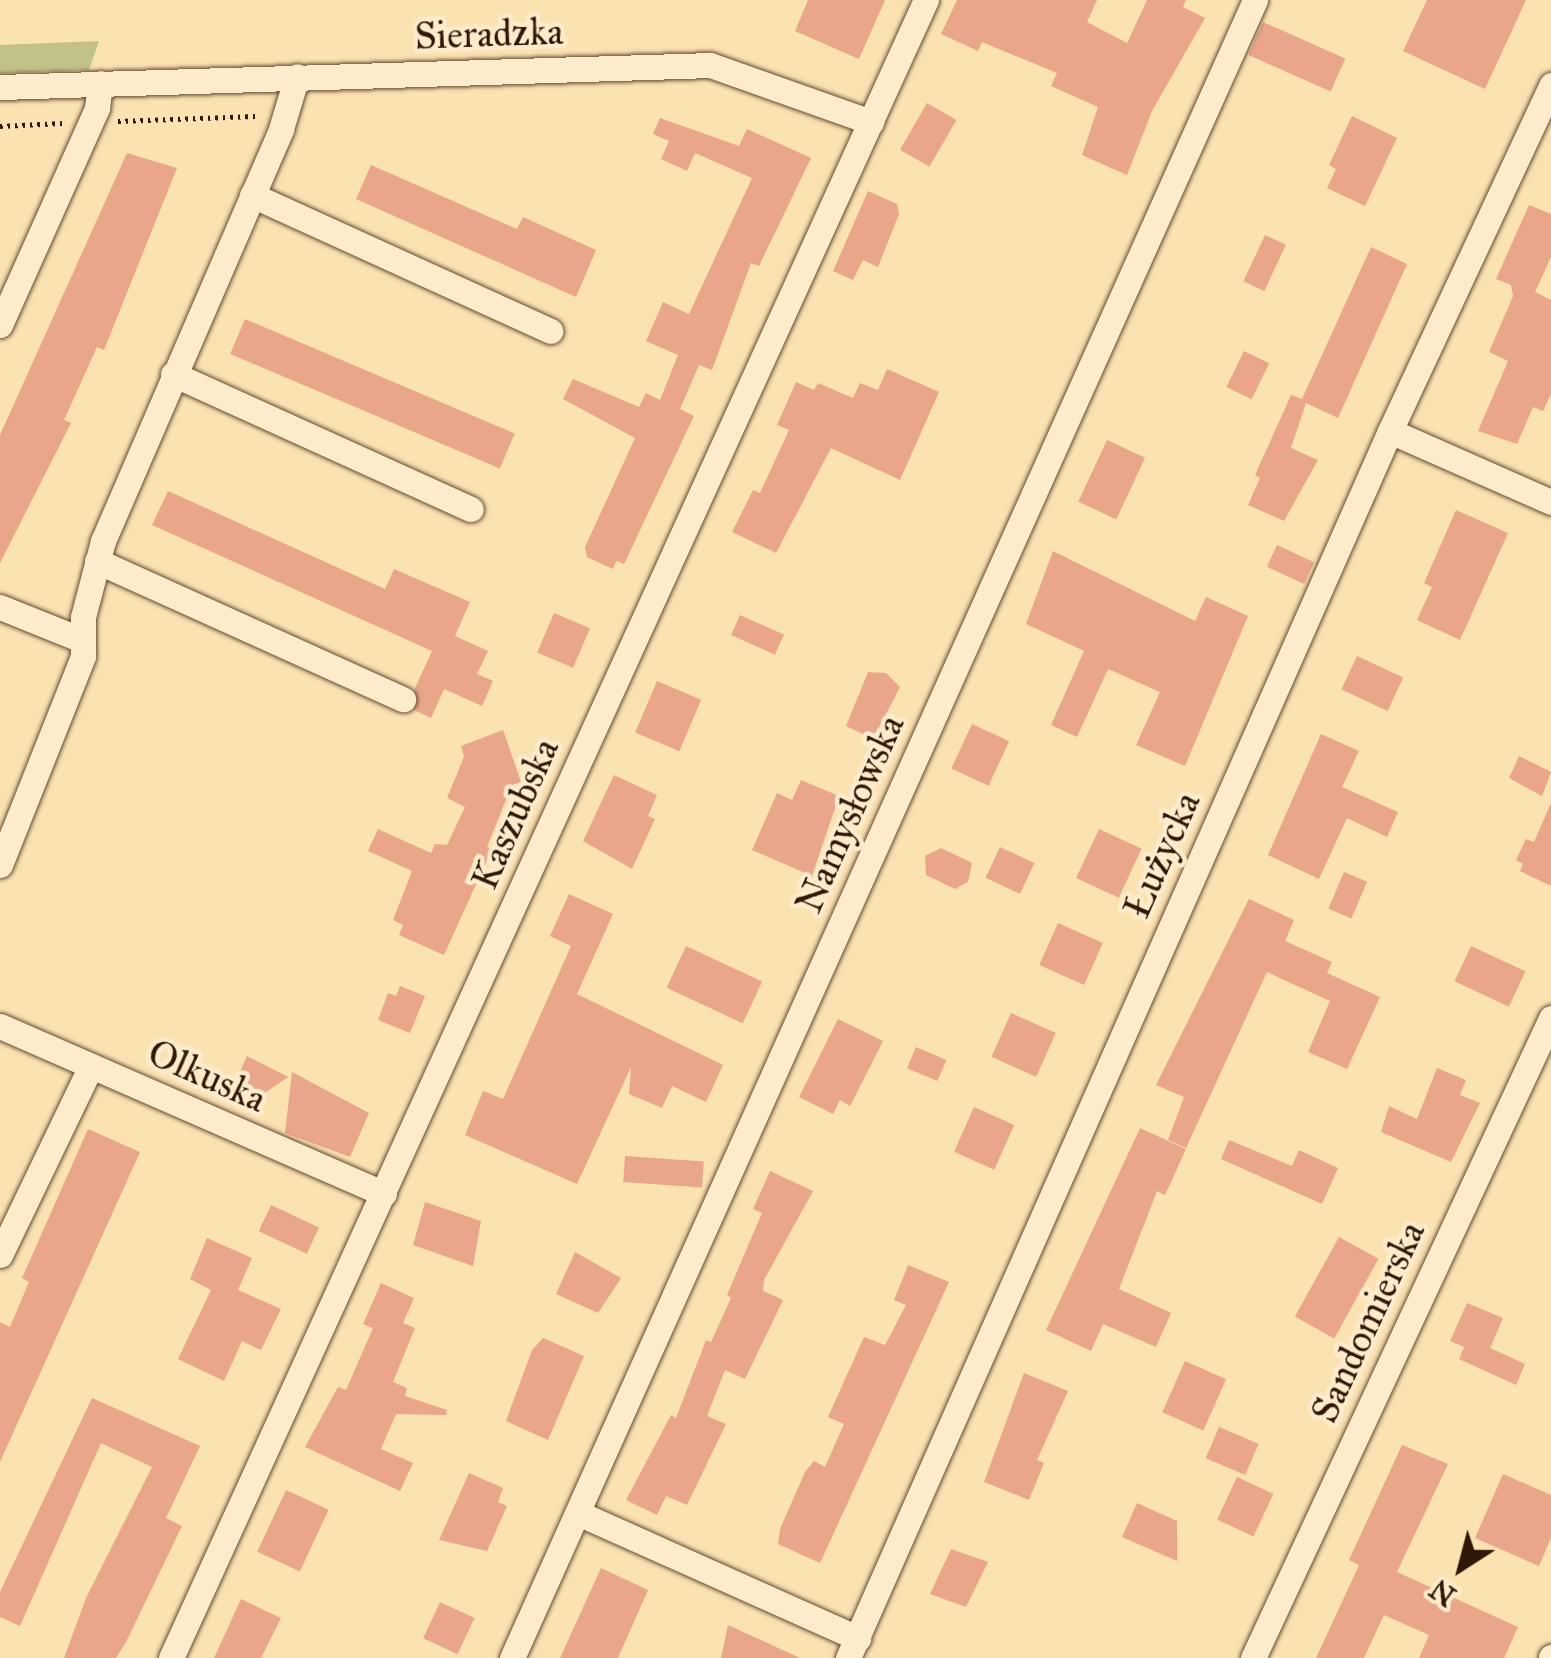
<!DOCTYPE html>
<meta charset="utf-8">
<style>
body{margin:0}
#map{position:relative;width:1551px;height:1658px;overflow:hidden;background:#fbe2b1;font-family:"IM FELL Great Primer",serif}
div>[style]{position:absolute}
.green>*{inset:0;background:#c1c289}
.building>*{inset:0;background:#eaa68a;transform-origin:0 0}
.path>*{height:5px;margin-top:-2.5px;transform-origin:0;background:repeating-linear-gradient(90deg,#301808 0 2.5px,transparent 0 7.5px)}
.roads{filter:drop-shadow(0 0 2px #634a32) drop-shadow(0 0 2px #634a32)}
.street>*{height:25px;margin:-12.5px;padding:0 12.5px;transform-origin:12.5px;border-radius:12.5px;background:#fceccc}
span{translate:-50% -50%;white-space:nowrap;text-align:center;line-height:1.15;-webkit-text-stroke:9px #fceccc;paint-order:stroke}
.street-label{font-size:38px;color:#301808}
.north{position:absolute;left:1411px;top:1518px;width:100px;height:100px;-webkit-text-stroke:8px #fceccc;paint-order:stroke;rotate:216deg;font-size:28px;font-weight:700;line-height:40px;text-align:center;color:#301808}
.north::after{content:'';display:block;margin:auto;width:35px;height:45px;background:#301808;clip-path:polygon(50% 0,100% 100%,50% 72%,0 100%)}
</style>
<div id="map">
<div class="green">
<i style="clip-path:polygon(99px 41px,89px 70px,0 73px,0 45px)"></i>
</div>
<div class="building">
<i style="clip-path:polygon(808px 0,885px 0,859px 59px,795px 31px)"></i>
<i style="clip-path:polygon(957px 0,1097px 0,1087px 22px,1127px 43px,1147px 0,1186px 0,1183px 7px,1205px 18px,1152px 111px,1127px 175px,1082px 155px,1098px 107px,1051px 86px,1057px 73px,982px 42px,978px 51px,941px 34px)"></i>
<i style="clip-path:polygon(1427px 0,1526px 0,1485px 89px,1403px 51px)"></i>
<i style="left:1263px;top:22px;width:90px;height:36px;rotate:24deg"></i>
<i style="left:927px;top:103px;width:34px;height:54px;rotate:30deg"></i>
<i style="clip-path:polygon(1352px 116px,1397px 138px,1365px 206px,1327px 188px,1336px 169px,1329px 165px)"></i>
<i style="clip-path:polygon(660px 118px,739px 146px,747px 129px,811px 158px,759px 266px,751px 263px,712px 370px,699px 365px,680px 409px,694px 416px,624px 564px,616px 561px,613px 569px,587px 557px,585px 547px,635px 438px,563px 399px,573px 379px,639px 407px,646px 393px,660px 400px,678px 355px,646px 341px,663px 302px,689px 314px,752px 178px,695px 153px,687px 171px,661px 159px,669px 141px,653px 134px)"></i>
<i style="clip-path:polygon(127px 153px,177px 168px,104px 350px,97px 347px,64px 420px,71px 423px,0 563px,0 435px)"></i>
<i style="clip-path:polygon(371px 165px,517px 229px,523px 217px,596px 250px,576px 297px,356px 199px)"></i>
<i style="clip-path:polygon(868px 191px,897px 204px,899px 214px,878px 267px,863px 260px,853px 280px,833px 271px)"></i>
<i style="clip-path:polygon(1529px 205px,1551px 214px,1551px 257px,1535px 292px,1551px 300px,1551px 394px,1543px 411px,1533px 407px,1517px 444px,1478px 431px,1508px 361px,1489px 352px,1513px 296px,1511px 285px,1496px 279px)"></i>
<i style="left:1265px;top:235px;width:23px;height:51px;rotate:25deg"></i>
<i style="clip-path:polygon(1371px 247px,1407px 264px,1338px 418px,1306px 403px,1291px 448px,1318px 460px,1284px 521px,1248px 505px,1260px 478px,1255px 475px,1291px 395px,1302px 399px)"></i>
<i style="left:245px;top:319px;width:293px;height:38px;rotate:23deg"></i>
<i style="left:1244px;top:351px;width:28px;height:40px;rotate:26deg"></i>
<i style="clip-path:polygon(887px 369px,939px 392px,900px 480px,831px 448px,776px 553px,732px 532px,753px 490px,760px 493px,789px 430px,777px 425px,796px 382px,814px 390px,818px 383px,853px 398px,860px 383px,878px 390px)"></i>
<i style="left:1107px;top:440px;width:42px;height:68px;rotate:25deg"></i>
<i style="clip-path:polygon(168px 491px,385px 589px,394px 569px,470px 602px,455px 636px,488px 651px,477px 674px,493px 681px,482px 706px,444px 689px,431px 718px,414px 710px,415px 688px,432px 651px,152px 525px)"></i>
<i style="clip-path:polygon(1456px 510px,1508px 533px,1460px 640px,1417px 620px,1432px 587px,1424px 583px)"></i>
<i style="left:1277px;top:545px;width:41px;height:24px;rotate:25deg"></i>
<i style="clip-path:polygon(1053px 551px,1195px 621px,1206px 597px,1248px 616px,1185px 766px,1136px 745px,1160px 692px,1108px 669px,1077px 737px,1051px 725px,1084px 651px,1026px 624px)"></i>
<i style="left:554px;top:613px;width:39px;height:43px;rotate:23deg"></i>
<i style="left:740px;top:615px;width:48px;height:22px;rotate:24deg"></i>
<i style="left:1357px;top:656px;width:51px;height:37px;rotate:25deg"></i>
<i style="clip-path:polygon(868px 672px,886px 673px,900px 687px,873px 739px,846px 726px)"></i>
<i style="left:657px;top:681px;width:48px;height:56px;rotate:23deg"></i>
<i style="left:972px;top:724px;width:41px;height:49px;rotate:25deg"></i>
<i style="clip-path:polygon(503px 730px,521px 782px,512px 785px,487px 847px,492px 849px,444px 955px,399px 935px,403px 925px,393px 920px,412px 871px,368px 851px,378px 829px,431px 853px,435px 844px,447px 845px,465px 807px,447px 798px,464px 757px,461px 746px)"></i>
<i style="clip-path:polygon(1321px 734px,1359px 751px,1342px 787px,1398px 812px,1387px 837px,1347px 818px,1319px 879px,1268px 855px)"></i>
<i style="clip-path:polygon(1519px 756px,1551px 772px,1542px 796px,1509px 778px)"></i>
<i style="clip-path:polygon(614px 775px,657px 795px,648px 816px,655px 819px,632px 869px,583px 841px)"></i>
<i style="clip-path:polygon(801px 780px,839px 796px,812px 876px,752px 850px,777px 793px,792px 800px)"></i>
<i style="clip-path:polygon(1551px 803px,1551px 886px,1520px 871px,1523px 864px,1516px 860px,1526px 839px,1534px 842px)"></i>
<i style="left:1099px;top:829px;width:47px;height:54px;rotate:25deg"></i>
<i style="left:1000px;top:847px;width:38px;height:34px;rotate:25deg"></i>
<i style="clip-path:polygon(941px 848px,972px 863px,968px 882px,955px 889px,926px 875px,925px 856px)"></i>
<i style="left:1344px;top:872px;width:25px;height:40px;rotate:23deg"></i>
<i style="clip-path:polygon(569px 894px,613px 914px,577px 994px,723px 1065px,706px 1102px,672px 1086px,662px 1108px,629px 1094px,631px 1067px,577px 1184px,465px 1135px,483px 1091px,503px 1099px,571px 946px,550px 936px)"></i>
<i style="clip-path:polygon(1249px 899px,1294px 920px,1285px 941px,1332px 962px,1327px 973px,1380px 997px,1347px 1069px,1308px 1052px,1330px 1001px,1267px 972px,1186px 1148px,1168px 1140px,1184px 1097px,1156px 1085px)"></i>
<i style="left:1058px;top:923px;width:49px;height:46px;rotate:24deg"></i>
<i style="left:686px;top:946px;width:84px;height:46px;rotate:25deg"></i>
<i style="left:1471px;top:946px;width:60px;height:39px;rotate:25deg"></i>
<i style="clip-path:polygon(400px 986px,425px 996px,410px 1033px,378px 1020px,388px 993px,396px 996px)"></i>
<i style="left:1011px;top:1013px;width:49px;height:48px;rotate:24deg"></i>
<i style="clip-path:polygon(838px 1019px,883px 1041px,850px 1106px,840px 1100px,833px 1114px,799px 1097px)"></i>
<i style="left:916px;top:1047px;width:33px;height:23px;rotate:23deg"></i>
<i style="clip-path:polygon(247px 1056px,288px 1077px,259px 1097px,234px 1085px)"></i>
<i style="clip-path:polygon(1437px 1068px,1466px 1080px,1460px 1095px,1480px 1103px,1451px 1162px,1381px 1132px,1389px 1106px,1417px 1119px)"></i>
<i style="clip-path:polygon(292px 1072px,369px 1113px,350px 1157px,285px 1133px)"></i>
<i style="left:974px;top:1107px;width:44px;height:49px;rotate:24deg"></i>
<i style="clip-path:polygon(1140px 1128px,1186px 1149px,1165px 1195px,1157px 1191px,1119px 1289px,1171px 1313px,1156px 1347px,1103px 1324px,1091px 1351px,1046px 1330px)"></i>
<i style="clip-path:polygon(88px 1129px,140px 1152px,0 1462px,0 1322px,10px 1327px,29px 1282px,22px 1278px)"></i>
<i style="clip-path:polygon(1229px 1140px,1292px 1166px,1299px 1150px,1338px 1168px,1322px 1204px,1221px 1159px)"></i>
<i style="left:625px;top:1156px;width:79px;height:26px;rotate:4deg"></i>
<i style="clip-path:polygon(770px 1171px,813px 1191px,764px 1280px,763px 1291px,783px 1300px,745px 1379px,725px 1370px,707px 1416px,726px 1424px,687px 1505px,666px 1496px,657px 1515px,626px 1500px,671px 1415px,676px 1418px,706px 1340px,711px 1342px,731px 1298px,727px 1295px,762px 1213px,753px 1209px)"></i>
<i style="clip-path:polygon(425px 1202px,481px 1221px,473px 1266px,413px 1245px)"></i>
<i style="left:271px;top:1205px;width:53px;height:29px;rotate:25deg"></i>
<i style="left:1339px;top:1237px;width:45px;height:91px;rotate:29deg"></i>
<i style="clip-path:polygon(207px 1238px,252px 1258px,238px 1290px,281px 1309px,261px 1350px,242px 1341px,224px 1381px,178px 1359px,211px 1290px,190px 1279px)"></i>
<i style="clip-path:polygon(575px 1252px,621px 1278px,598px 1313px,556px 1294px)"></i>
<i style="clip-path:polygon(908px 1265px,949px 1282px,820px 1563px,778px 1544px,780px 1529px,805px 1472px,814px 1461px,825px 1467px,844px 1424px,828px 1417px,864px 1337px,885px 1345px,906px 1305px,894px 1300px)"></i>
<i style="clip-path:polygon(381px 1283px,414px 1298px,403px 1323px,415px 1328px,393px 1382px,407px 1388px,405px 1396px,447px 1410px,446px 1415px,396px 1414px,381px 1449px,413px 1463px,400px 1491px,305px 1447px,338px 1387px,346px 1390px,373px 1328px,363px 1324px)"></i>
<i style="clip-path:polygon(1467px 1303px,1503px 1318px,1490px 1348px,1525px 1364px,1516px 1385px,1459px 1359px,1464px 1347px,1450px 1341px)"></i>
<i style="clip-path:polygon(543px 1338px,584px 1356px,548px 1440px,506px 1421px,532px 1350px)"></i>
<i style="left:1185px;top:1361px;width:45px;height:56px;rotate:24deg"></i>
<i style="clip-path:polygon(1024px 1373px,1068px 1391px,1037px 1460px,1044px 1463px,1029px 1500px,984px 1482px)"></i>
<i style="clip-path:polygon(92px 1398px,200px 1446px,166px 1518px,182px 1526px,126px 1642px,116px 1658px,64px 1658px,86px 1598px,152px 1467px,101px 1443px,20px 1626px,0 1617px,0 1592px)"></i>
<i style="left:1219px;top:1427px;width:43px;height:34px;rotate:23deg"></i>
<i style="clip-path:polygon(1402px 1445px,1448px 1464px,1397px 1572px,1518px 1627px,1504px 1658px,1419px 1658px,1429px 1635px,1384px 1615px,1364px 1658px,1316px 1658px,1359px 1565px,1349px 1560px)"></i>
<i style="clip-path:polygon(469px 1473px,503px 1488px,498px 1502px,507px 1506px,487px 1551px,439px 1540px)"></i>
<i style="clip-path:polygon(1503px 1474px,1551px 1495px,1551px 1538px,1539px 1566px,1475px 1538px)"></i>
<i style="left:1237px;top:1477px;width:40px;height:47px;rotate:25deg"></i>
<i style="left:286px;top:1490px;width:47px;height:68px;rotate:25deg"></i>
<i style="clip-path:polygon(1137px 1503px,1177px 1521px,1177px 1561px,1122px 1537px)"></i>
<i style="clip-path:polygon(951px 1549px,988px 1562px,966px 1607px,930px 1594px)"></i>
<i style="clip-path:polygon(601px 1568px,648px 1590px,618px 1658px,560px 1658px)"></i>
<i style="clip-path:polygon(241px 1599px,281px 1618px,261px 1658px,214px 1658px)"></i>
<i style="left:440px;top:1602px;width:38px;height:40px;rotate:25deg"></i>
<i style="clip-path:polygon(728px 1625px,800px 1658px,721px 1658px)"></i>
</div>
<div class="path">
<i style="left:118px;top:121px;width:139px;rotate:-2.1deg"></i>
<i style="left:0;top:126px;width:62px;rotate:-2.8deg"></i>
</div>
<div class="roads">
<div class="street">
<i style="left:0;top:87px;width:710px;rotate:-1.77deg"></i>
<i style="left:710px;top:65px;width:171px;rotate:19.5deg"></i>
<i style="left:252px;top:195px;width:328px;rotate:24.5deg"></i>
<i style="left:0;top:325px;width:238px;rotate:-65.9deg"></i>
<i style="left:97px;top:108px;width:25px;rotate:-83deg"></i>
<i style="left:173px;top:374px;width:327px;rotate:24.4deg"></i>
<i style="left:1390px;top:431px;width:176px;rotate:23.8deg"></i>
<i style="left:97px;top:561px;width:336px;rotate:24.3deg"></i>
<i style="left:0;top:607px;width:88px;rotate:21.9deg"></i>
<i style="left:0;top:865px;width:225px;rotate:-68.3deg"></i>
<i style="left:83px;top:656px;width:39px;rotate:-90deg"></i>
<i style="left:83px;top:617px;width:79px;rotate:-75.3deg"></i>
<i style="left:103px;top:541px;width:449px;rotate:-66.6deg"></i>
<i style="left:281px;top:129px;width:55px;rotate:-73.2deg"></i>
<i style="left:0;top:1026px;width:419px;rotate:23.6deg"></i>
<i style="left:0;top:1255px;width:210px;rotate:-64.3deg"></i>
<i style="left:578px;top:1513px;width:307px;rotate:24.1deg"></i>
<i style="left:171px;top:1658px;width:1822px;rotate:-65.52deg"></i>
<i style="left:512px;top:1658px;width:1817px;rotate:-65.86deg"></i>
<i style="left:848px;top:1658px;width:1341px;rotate:-66.17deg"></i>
<i style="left:1390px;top:431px;width:382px;rotate:-65deg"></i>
<i style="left:1253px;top:1658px;width:706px;rotate:-65.03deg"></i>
<i style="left:1551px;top:1658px;width:1px;rotate:-90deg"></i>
</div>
</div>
<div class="street-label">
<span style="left:489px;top:34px;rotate:-2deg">Sieradzka</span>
<span style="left:515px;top:814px;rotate:-66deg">Kaszubska</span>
<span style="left:850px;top:814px;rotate:-66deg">Namysłowska</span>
<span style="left:1162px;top:855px;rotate:-66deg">Łużycka</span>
<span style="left:207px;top:1076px;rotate:24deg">Olkuska</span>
<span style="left:1368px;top:1322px;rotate:-65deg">Sandomierska</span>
</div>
<div class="north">N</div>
</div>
